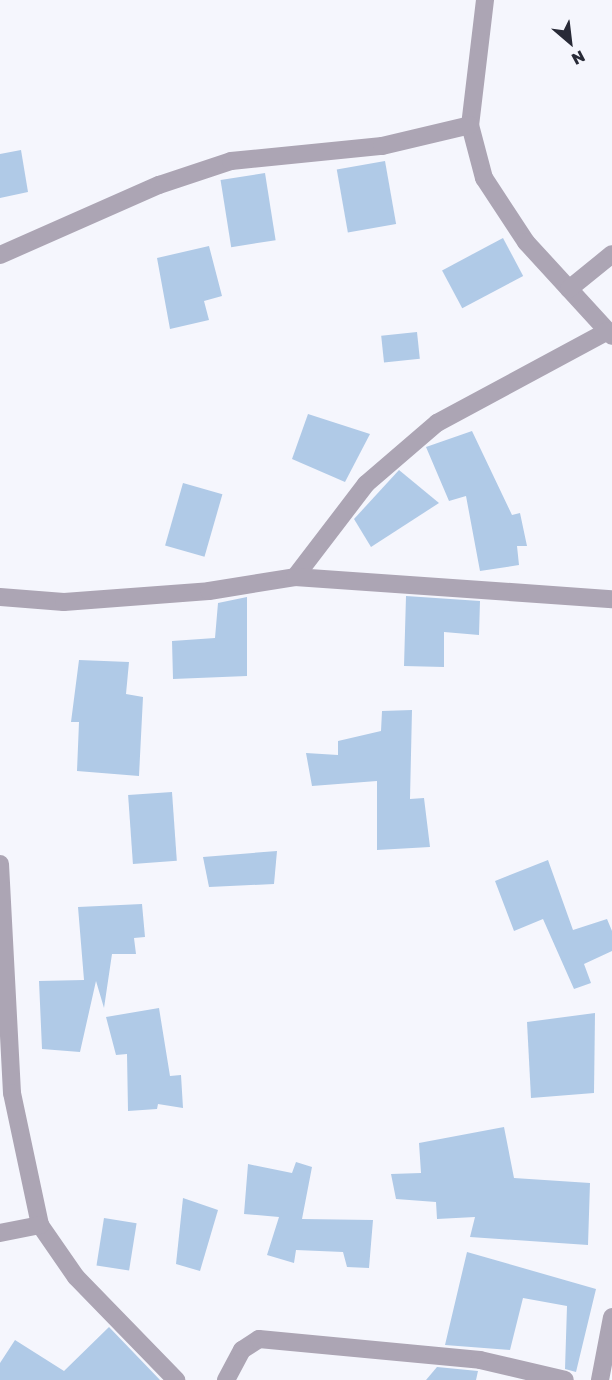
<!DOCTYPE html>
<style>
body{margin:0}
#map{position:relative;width:612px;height:1380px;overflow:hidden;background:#f5f6fd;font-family:"Golos Text",sans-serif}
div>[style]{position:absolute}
.building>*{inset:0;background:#b0cae7;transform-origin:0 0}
.minor>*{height:18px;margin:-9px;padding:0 9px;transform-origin:9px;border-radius:9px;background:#aca5b4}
span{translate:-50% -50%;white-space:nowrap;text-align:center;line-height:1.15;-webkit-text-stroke:5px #f5f6fd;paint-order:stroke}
.north{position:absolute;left:540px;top:12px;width:60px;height:60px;-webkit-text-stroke:4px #f5f6fd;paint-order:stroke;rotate:152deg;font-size:16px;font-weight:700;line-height:24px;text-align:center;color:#282a37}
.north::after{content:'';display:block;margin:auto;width:21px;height:27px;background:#282a37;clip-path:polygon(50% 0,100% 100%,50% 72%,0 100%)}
</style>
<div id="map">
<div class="building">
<i style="clip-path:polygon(21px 150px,28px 192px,0 198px,0 154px)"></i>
<i style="left:385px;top:161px;width:64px;height:49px;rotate:80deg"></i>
<i style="left:265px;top:173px;width:68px;height:45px;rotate:81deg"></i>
<i style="left:503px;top:238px;width:43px;height:69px;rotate:62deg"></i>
<i style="clip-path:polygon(209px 246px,222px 296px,204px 301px,209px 320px,170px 329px,157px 258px)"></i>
<i style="left:417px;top:332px;width:27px;height:36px;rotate:84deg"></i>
<i style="clip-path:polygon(308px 414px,370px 434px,345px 482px,292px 459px)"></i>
<i style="clip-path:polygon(472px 431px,512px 515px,520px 513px,527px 546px,517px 546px,519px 565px,480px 571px,466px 496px,449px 501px,426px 447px)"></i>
<i style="clip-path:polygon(399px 470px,439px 503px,371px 547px,354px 519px)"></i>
<i style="left:183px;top:483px;width:41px;height:65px;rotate:16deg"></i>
<i style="clip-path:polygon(406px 596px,480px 601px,479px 635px,444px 632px,444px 667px,404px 666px)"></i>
<i style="clip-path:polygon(247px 597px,247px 676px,173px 679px,172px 641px,215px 638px,218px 603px)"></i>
<i style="clip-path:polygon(79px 660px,129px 662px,126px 694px,143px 697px,139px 776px,77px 771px,79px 722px,71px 722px)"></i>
<i style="clip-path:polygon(412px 710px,410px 799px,424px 798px,430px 847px,377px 850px,377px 781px,312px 786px,306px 753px,338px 755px,338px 741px,381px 731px,382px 711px)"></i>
<i style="left:172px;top:792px;width:69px;height:44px;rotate:86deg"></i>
<i style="clip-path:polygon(277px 851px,274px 884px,209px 887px,203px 857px)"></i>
<i style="clip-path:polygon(548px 860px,573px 930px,607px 919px,612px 931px,612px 951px,584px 964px,591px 983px,574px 989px,543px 919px,514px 931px,495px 881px)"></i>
<i style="clip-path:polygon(142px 904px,145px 937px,134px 938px,136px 954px,112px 954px,104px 1008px,96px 981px,80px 1052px,42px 1049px,39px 981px,84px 980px,78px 907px)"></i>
<i style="clip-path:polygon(159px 1008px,170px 1076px,181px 1075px,183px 1108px,158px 1104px,157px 1109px,128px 1111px,127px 1054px,116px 1055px,106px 1017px)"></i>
<i style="clip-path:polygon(595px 1013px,594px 1093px,531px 1098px,527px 1022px)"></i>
<i style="clip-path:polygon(504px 1127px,514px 1178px,590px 1183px,588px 1245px,470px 1237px,475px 1217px,437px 1219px,436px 1202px,396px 1199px,391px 1174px,421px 1173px,419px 1143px)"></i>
<i style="clip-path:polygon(296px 1162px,312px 1167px,302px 1219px,373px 1220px,369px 1268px,347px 1267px,343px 1252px,296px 1250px,294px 1263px,267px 1255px,279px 1217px,244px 1214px,248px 1164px,292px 1173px)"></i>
<i style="clip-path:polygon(183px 1198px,218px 1210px,200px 1271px,176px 1264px)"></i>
<i style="left:104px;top:1218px;width:33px;height:48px;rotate:9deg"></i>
<i style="clip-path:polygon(467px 1252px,596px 1289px,576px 1372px,565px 1369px,567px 1306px,523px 1298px,510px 1350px,445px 1345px)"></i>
<i style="clip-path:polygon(109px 1327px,160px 1380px,0 1380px,0 1363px,15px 1340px,64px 1371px)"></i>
<i style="clip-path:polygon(437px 1367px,478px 1371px,476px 1380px,426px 1380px)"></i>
</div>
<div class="minor">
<i style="left:485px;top:0;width:126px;rotate:96.8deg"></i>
<i style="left:470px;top:125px;width:55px;rotate:75.2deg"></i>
<i style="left:484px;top:178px;width:77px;rotate:56.7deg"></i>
<i style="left:526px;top:242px;width:127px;rotate:47.5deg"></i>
<i style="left:0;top:255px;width:174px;rotate:-23.8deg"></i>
<i style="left:159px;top:185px;width:76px;rotate:-18.4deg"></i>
<i style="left:231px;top:161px;width:152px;rotate:-5.7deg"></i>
<i style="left:382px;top:146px;width:90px;rotate:-13.4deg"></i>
<i style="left:569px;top:289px;width:55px;rotate:-39.1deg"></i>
<i style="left:295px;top:577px;width:117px;rotate:-52.6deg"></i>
<i style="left:366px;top:484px;width:94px;rotate:-40.7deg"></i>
<i style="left:437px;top:423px;width:194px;rotate:-28.3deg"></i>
<i style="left:0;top:597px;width:64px;rotate:4.5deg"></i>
<i style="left:64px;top:602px;width:145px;rotate:-4.3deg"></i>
<i style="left:209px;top:591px;width:87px;rotate:-9.2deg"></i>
<i style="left:295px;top:577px;width:318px;rotate:4deg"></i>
<i style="left:0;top:864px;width:229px;rotate:87deg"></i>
<i style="left:12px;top:1093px;width:135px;rotate:78deg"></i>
<i style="left:40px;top:1225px;width:63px;rotate:55.3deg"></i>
<i style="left:76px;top:1277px;width:144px;rotate:45.8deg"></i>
<i style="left:0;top:1233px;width:41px;rotate:-11.3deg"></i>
<i style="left:226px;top:1380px;width:34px;rotate:-62deg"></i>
<i style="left:242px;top:1350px;width:20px;rotate:-33deg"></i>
<i style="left:259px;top:1339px;width:222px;rotate:5.4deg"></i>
<i style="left:480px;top:1360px;width:87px;rotate:13.2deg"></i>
<i style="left:600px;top:1380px;width:64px;rotate:-79.2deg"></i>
</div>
<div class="north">N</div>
</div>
